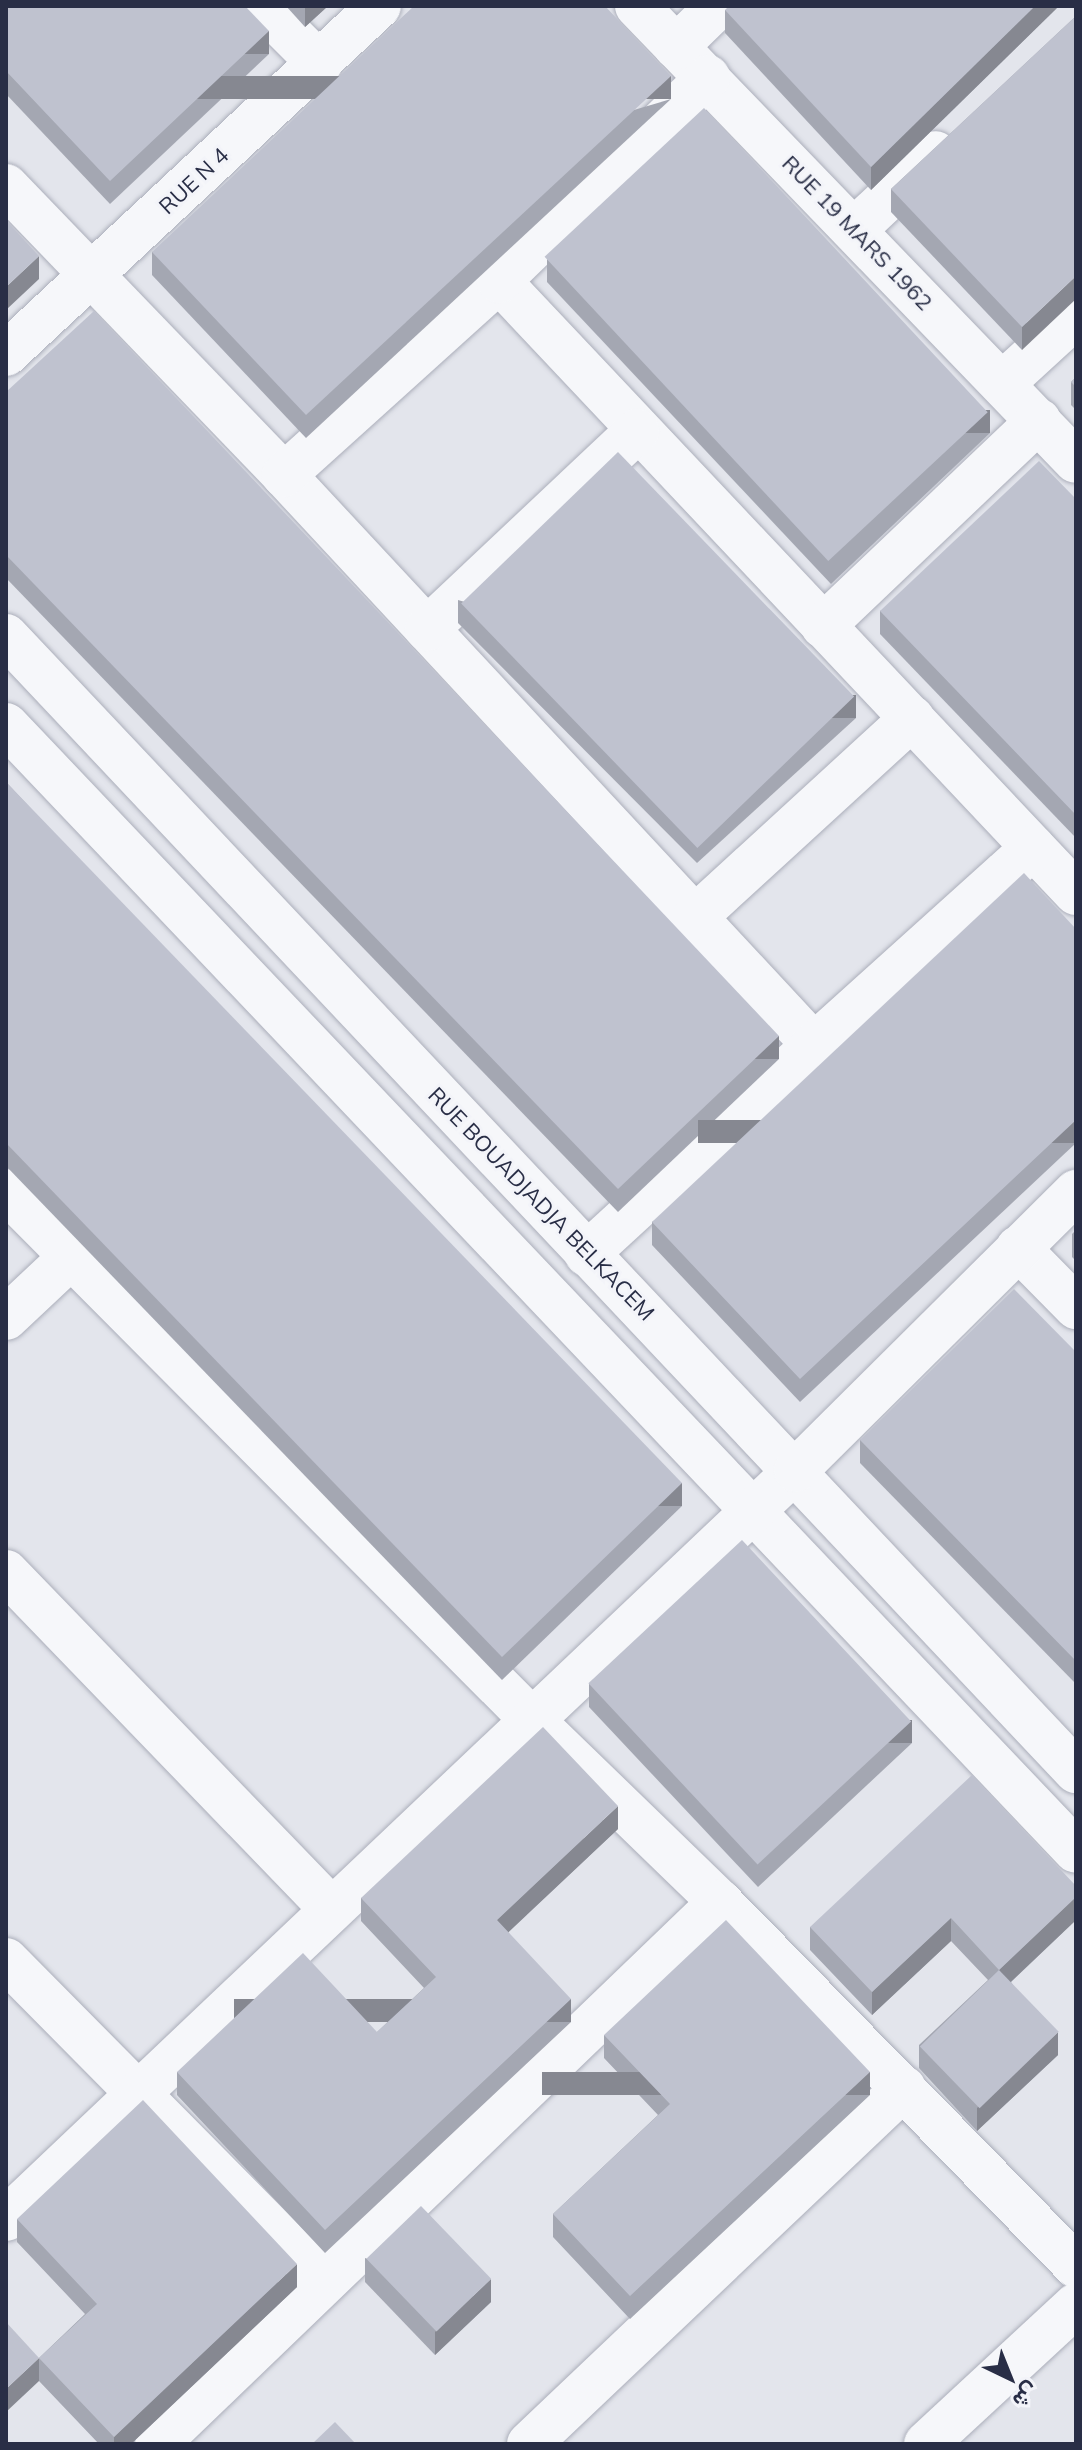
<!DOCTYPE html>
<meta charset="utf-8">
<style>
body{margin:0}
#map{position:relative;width:1082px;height:2450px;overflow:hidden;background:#e3e5ec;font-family:Mulish,Vazirmatn,sans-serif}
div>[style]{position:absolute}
.roads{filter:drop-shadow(0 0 2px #abaeba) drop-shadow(0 0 2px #abaeba)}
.minor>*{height:44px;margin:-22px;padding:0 22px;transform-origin:22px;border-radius:22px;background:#f6f7fa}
.wall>*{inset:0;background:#a4a7b2}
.shaded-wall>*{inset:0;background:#868891;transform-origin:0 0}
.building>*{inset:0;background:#bfc2cf;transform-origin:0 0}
span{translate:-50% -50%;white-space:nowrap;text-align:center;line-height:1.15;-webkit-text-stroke:6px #f3f4f9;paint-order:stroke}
.street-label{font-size:22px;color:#292e46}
.frame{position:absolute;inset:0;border:8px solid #292e46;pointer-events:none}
.north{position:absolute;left:970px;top:2338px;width:80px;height:80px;-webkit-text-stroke:6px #f3f4f9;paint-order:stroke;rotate:137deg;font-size:22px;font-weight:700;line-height:32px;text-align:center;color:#292e46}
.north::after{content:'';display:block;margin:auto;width:28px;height:36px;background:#292e46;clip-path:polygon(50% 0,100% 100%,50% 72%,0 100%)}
</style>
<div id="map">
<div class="roads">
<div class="minor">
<i style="left:262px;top:6px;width:82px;rotate:45deg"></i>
<i style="left:637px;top:6px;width:632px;rotate:46.03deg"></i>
<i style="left:676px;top:47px;width:59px;rotate:-44.3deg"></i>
<i style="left:6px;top:186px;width:401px;rotate:46.1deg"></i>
<i style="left:284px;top:475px;width:778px;rotate:47.08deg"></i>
<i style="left:814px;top:1045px;width:309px;rotate:137.4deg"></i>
<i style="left:854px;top:230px;width:112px;rotate:-43.2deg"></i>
<i style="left:499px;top:281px;width:841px;rotate:46.69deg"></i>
<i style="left:6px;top:354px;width:510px;rotate:-43.01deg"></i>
<i style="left:1003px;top:383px;width:99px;rotate:-42.5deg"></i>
<i style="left:284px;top:475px;width:290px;rotate:-42.1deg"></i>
<i style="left:499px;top:281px;width:292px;rotate:-44.3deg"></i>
<i style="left:823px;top:626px;width:298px;rotate:-43.6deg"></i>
<i style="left:427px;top:629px;width:289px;rotate:-43.3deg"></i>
<i style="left:6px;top:636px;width:1560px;rotate:46.69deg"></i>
<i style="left:6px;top:725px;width:1553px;rotate:46.46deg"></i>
<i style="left:694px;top:918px;width:296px;rotate:-42.5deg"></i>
<i style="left:814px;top:1045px;width:295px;rotate:-42deg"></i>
<i style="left:6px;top:1191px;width:745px;rotate:45.16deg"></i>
<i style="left:531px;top:1719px;width:263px;rotate:44.1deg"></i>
<i style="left:720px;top:1902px;width:509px;rotate:45.64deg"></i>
<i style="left:1018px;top:1248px;width:83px;rotate:45.5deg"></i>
<i style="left:6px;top:1318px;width:88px;rotate:-43.2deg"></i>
<i style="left:6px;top:1572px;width:467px;rotate:46deg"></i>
<i style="left:6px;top:1960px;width:450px;rotate:45.3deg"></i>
<i style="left:6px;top:2219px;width:1089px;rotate:-43.47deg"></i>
<i style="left:796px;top:1470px;width:395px;rotate:-44.8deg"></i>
<i style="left:157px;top:2444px;width:781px;rotate:-43.91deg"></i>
<i style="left:529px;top:2444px;width:517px;rotate:-43.51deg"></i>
<i style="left:926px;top:2444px;width:205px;rotate:-42.8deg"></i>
</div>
</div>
<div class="wall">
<i style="clip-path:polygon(6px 6px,269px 54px,110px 204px,6px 94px)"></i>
<i style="clip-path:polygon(286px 6px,328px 6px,305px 27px)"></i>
<i style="clip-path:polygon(1059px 6px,871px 190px,725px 33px,725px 10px)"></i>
<i style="clip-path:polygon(1076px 16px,1022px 350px,891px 212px,891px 189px)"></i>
<i style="clip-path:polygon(671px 99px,306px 438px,152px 275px,152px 252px)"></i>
<i style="clip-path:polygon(547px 259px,990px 433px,831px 584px,547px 282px)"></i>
<i style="clip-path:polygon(1076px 377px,1076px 410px,1071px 405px,1071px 382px)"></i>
<i style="clip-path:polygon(6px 392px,779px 1059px,618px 1212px,6px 578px)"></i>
<i style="clip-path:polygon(1076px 499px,1076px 838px,880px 634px,880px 611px)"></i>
<i style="clip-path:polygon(458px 600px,856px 718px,697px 863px,458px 623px)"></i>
<i style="clip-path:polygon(6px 782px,682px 1506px,502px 1680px,6px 1166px)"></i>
<i style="clip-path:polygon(1076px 929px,1076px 1143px,800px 1402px,652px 1245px,652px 1222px)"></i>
<i style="clip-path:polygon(1076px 1230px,1076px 1261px,1072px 1257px,1072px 1234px)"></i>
<i style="clip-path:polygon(1076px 1352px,1076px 1684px,860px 1463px,860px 1440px)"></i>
<i style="clip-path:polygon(589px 1684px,912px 1743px,758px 1887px,589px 1707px)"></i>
<i style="clip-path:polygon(618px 1829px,508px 1932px,571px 2022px,325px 2253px,177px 2095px,177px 2072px,377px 2032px,424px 1988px,361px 1921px,361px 1898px)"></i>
<i style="clip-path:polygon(1076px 1886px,1076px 1920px,1011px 1982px,1058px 2055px,977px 2131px,919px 2068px,919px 2045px,988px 1980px,951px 1941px,872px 2015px,810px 1950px,810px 1927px)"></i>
<i style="clip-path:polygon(604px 2035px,870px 2095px,630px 2319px,553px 2237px,553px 2214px,658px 2115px,604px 2058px)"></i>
<i style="clip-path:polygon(17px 2219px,297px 2287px,131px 2444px,99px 2444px,39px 2381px,39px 2358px,85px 2314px,17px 2242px)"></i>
<i style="clip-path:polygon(365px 2258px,491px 2302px,435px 2355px,365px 2282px)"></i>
</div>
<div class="shaded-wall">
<i style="clip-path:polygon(305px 6px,328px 6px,305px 27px)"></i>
<i style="clip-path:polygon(1035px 6px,1059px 6px,871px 190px,871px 167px)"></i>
<i style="left:269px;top:31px;width:23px;height:219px;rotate:90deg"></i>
<i style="left:671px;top:76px;width:23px;height:498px;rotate:90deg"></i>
<i style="clip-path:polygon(39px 256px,39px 279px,6px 310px,6px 287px)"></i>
<i style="clip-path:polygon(1076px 276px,1076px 299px,1022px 350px,1022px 327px)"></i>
<i style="left:990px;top:410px;width:23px;height:219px;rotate:90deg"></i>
<i style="left:856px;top:695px;width:23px;height:215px;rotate:90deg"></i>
<i style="left:779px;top:1036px;width:23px;height:222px;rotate:90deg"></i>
<i style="left:1076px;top:1120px;width:23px;height:378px;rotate:90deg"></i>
<i style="left:682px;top:1483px;width:23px;height:250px;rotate:90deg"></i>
<i style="left:912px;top:1720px;width:23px;height:211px;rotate:90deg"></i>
<i style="clip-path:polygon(618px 1806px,618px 1829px,497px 1943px,497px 1920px)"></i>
<i style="clip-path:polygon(1076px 1897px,1076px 1920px,999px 1993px,999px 1970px)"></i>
<i style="clip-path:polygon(951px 1918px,951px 1941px,872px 2015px,872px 1992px)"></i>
<i style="left:571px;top:1999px;width:23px;height:337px;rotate:90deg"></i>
<i style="clip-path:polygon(1058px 2032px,1058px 2055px,977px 2131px,977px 2108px)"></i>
<i style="left:870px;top:2072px;width:23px;height:328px;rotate:90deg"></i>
<i style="clip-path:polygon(297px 2264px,297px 2287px,131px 2444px,114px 2444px,114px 2437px)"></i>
<i style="clip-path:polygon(491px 2279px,491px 2302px,435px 2355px,435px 2332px)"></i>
<i style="clip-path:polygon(39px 2358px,39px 2381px,6px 2412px,6px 2389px)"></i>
</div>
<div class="building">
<i style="clip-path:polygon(6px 6px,245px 6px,269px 31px,110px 181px,6px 71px)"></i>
<i style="clip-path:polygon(414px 6px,605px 6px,671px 76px,306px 415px,152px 252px)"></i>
<i style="clip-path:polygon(729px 6px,1035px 6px,871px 167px,725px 10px)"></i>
<i style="clip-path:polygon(1076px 16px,1076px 276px,1022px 327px,891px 189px)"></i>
<i style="left:704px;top:108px;width:416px;height:218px;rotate:47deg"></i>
<i style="clip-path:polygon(6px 220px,39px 256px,6px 287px)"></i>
<i style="clip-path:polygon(94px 311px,779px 1036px,618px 1189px,6px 555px,6px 392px)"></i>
<i style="clip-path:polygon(1076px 377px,1076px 387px,1071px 382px)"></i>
<i style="left:618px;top:452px;width:340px;height:218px;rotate:46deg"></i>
<i style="clip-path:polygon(1039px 461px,1076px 499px,1076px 815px,880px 611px)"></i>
<i style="clip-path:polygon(6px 782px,682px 1483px,502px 1657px,6px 1143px)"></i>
<i style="clip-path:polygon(1024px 873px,1076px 929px,1076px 1120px,800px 1379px,652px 1222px)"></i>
<i style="clip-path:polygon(1014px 1289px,1076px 1352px,1076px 1661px,860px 1440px)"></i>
<i style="left:742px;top:1540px;width:248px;height:210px;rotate:47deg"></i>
<i style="clip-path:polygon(543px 1727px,618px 1806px,497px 1920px,571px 1999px,325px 2230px,177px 2072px,303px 1953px,377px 2032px,436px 1977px,361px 1898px)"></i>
<i style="clip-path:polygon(972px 1775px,1076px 1886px,1076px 1897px,999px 1970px,951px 1918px,872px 1992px,810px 1927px)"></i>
<i style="clip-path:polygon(726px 1920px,870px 2072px,630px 2296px,553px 2214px,670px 2104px,604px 2035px)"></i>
<i style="left:999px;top:1970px;width:86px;height:110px;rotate:46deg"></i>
<i style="clip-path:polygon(143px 2100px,297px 2264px,114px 2437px,39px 2358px,97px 2304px,17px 2219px)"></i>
<i style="left:421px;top:2206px;width:101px;height:76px;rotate:46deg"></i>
<i style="clip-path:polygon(6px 2322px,39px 2358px,6px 2389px)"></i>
<i style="clip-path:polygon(335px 2422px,356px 2444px,312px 2444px)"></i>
</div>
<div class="street-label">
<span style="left:194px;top:181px;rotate:-43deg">RUE N 4</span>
<span style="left:857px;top:233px;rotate:46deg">RUE 19 MARS 1962</span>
<span style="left:541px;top:1204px;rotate:46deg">RUE BOUADJADJA BELKACEM</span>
</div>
<div class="frame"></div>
<div class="north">ش</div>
</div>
